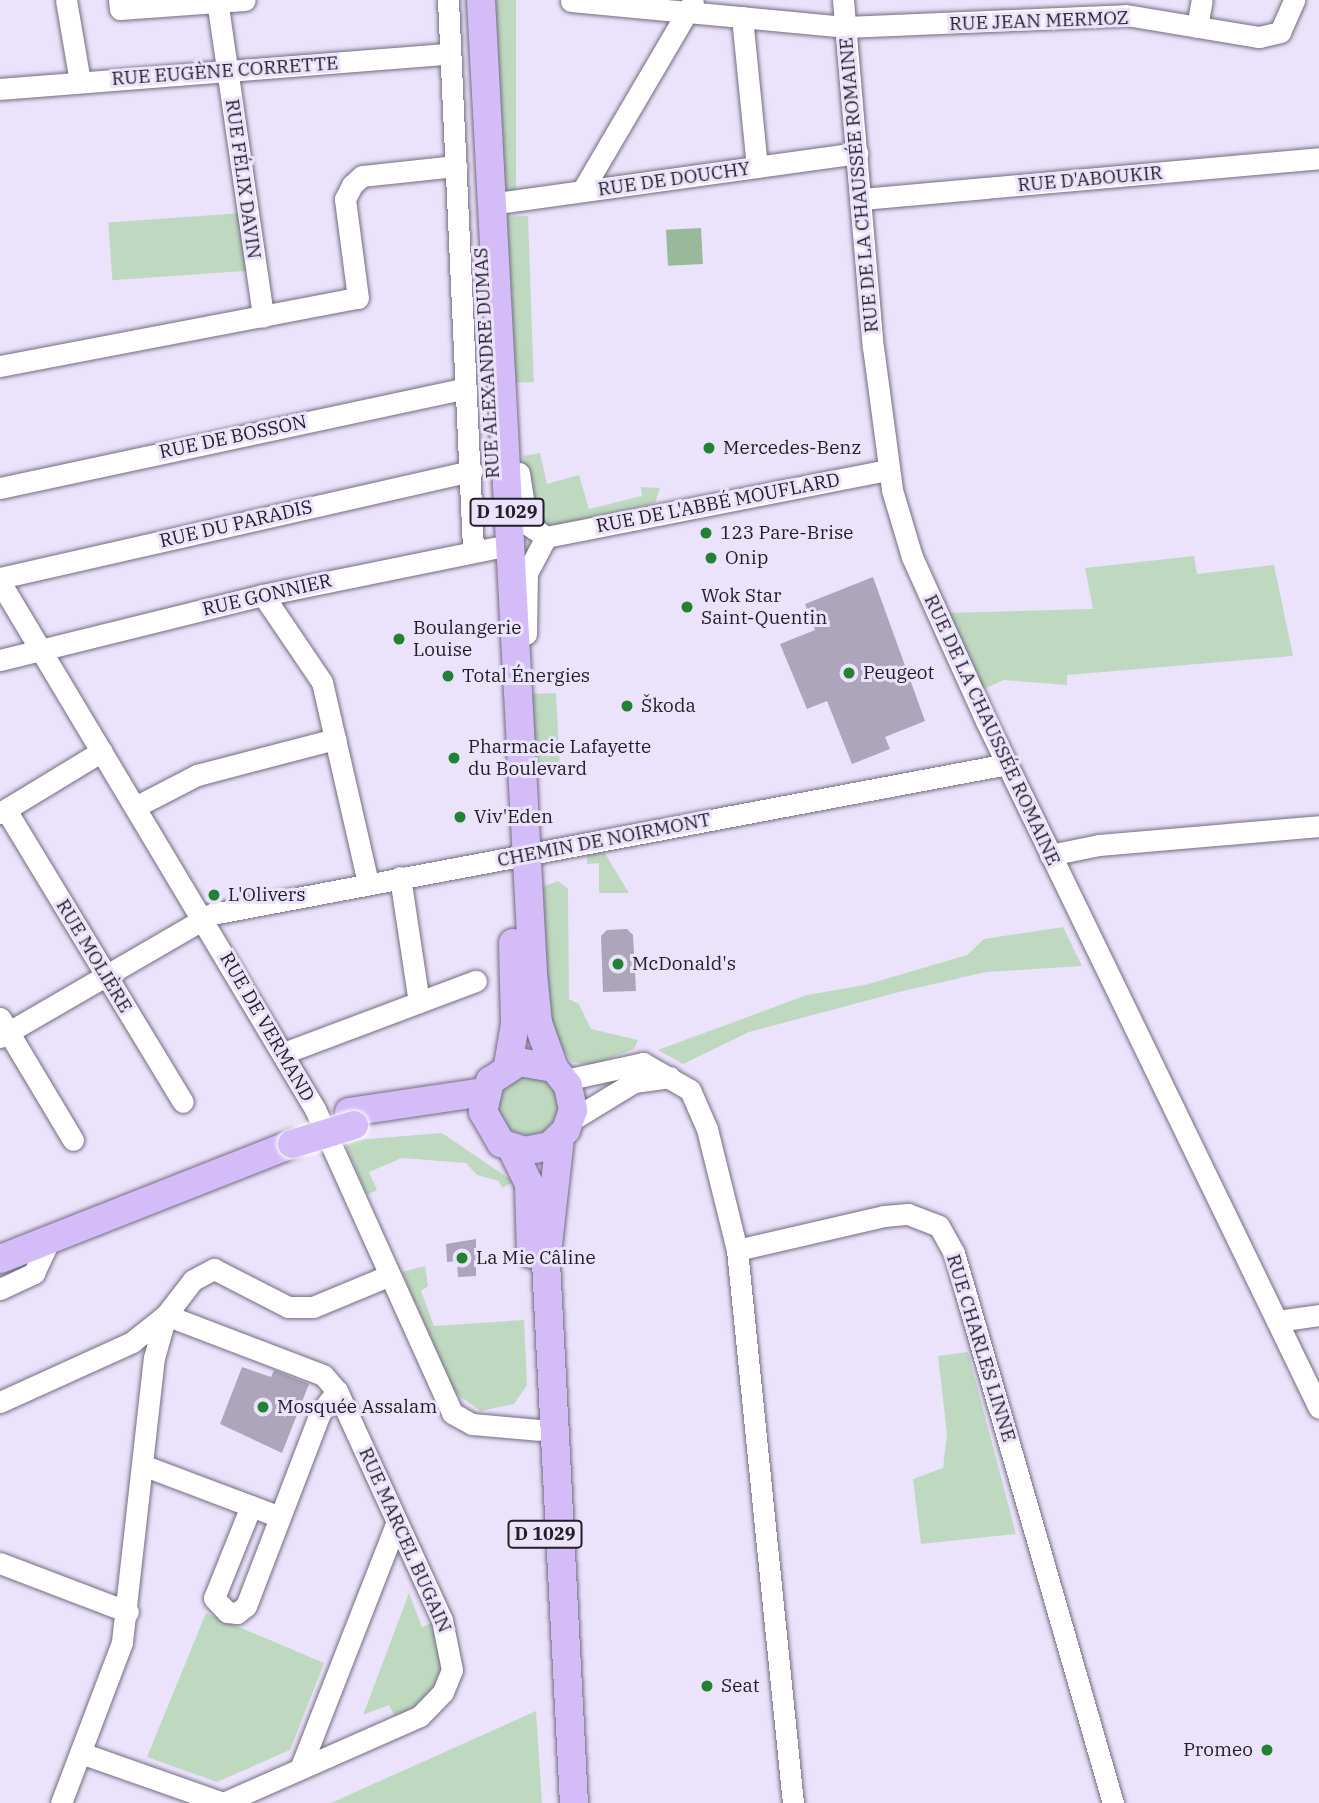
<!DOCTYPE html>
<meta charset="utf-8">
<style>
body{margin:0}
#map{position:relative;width:1319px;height:1803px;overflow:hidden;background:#ebe3fb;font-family:"IBM Plex Serif",serif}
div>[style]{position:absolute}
.green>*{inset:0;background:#bfd9c0;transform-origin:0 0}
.round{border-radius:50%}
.water>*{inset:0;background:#99b99b;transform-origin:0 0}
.building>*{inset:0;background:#aca5bb}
.roads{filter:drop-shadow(0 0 2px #736c81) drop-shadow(0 0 2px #736c81)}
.minor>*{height:21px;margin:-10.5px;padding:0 10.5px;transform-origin:10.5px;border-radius:10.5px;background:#fff}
.major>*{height:28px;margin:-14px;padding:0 14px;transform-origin:14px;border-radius:14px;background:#d4bcf8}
.bridges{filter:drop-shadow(0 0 2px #fff) drop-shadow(0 0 2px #fff)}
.major-bridge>*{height:28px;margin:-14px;padding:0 14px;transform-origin:14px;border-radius:14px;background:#d4bcf8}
.dots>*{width:19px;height:19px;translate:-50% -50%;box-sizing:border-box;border:4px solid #ebe3fb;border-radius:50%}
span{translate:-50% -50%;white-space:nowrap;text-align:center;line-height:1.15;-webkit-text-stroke:6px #ebe3fb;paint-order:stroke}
.shield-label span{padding:2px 5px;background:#ebe3fb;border:2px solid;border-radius:5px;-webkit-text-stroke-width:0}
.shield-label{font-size:18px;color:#211e26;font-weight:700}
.street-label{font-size:19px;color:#211e26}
.poi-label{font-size:19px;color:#211e26}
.left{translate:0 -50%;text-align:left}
.right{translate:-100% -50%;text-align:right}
</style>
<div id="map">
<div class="green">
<i style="left:493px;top:0;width:23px;height:196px"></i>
<i style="left:243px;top:213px;width:58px;height:135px;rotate:86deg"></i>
<i style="left:528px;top:216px;width:166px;height:22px;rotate:88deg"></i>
<i style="clip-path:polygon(540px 453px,547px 484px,579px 475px,589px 509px,642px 496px,641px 487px,660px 488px,655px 503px,544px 528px,534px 522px,523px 456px)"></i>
<i style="clip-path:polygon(1194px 556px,1197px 574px,1274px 565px,1293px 656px,1067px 675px,1067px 685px,1004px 680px,981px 690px,947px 613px,1093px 609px,1085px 568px)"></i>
<i style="clip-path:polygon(556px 693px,560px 771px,530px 761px,529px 694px)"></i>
<i style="clip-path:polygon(604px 852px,629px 893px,599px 893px,599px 863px,587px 864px,587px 855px)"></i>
<i style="clip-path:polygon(558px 881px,568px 889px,569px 999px,579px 1004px,591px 1029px,638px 1040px,634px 1049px,593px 1065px,572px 1062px,549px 1031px,540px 888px)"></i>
<i style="clip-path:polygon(1063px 927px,1082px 966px,986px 972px,899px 992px,749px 1032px,683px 1064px,658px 1050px,807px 995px,865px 985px,967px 955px,984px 939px)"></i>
<i class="round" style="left:497px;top:1071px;width:64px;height:64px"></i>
<i style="clip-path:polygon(442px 1133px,514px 1182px,502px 1188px,499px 1181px,477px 1175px,466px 1163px,402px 1158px,369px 1172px,377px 1190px,367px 1195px,344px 1141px)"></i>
<i style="clip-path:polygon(425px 1266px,428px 1286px,421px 1291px,434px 1326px,524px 1320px,527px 1385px,514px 1404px,481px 1411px,455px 1393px,402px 1272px)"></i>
<i style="clip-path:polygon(968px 1352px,1016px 1534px,921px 1544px,913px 1479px,943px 1468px,947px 1434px,938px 1356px)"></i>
<i style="clip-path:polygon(409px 1593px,422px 1627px,437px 1621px,442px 1675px,429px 1697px,408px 1714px,396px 1718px,389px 1705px,363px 1715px)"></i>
<i style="clip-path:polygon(206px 1613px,324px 1663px,290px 1750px,217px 1782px,147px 1757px)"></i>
<i style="clip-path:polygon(536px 1711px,542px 1803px,331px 1803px)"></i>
</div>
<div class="water">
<i style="left:701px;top:228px;width:36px;height:35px;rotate:87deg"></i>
</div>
<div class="building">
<i style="clip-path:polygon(873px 577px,925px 721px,885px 737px,890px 749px,852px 764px,827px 701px,807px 709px,780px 644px,815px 630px,805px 604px)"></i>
<i style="clip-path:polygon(627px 929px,633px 935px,636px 991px,603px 992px,601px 936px,607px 930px)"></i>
<i style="clip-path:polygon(476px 1239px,476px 1276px,458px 1277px,457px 1261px,447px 1262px,446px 1244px)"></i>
<i style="clip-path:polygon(242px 1367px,271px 1377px,274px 1370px,309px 1384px,282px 1453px,220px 1424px)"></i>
</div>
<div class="roads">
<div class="minor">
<i style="left:66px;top:0;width:83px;rotate:80.3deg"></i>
<i style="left:119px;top:0;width:9px;rotate:84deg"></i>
<i style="left:120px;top:9px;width:125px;rotate:-4.1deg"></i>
<i style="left:217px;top:0;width:320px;rotate:81.7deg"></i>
<i style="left:448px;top:0;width:550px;rotate:87.39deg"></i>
<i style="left:843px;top:0;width:348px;rotate:85.1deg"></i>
<i style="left:873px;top:347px;width:144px;rotate:82.4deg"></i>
<i style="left:892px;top:490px;width:70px;rotate:73.4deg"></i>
<i style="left:912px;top:557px;width:180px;rotate:65.7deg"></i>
<i style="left:986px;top:721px;width:763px;rotate:64.14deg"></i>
<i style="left:571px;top:1px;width:275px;rotate:5.4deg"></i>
<i style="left:845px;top:27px;width:281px;rotate:-2.4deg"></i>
<i style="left:1126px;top:15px;width:135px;rotate:9.4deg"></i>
<i style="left:1259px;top:37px;width:22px;rotate:-13deg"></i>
<i style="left:1280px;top:32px;width:35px;rotate:-66deg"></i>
<i style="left:742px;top:17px;width:151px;rotate:84.3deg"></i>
<i style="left:1197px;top:27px;width:27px;rotate:-80deg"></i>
<i style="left:0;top:89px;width:450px;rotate:-4.5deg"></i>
<i style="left:582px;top:191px;width:219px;rotate:-59.6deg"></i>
<i style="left:862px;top:199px;width:459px;rotate:-5.1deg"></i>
<i style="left:490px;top:204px;width:371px;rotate:-7.9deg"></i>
<i style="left:0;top:366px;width:364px;rotate:-10.8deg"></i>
<i style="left:358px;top:298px;width:100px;rotate:-97.5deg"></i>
<i style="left:345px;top:199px;width:16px;rotate:-63deg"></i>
<i style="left:352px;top:185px;width:13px;rotate:-42deg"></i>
<i style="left:362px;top:176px;width:95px;rotate:-6.1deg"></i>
<i style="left:519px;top:473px;width:52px;rotate:81.1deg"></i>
<i style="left:527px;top:524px;width:23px;rotate:34deg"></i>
<i style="left:0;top:488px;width:476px;rotate:-12.1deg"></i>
<i style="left:546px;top:537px;width:349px;rotate:-11.1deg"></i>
<i style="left:0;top:578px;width:484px;rotate:-12.8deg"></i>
<i style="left:0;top:582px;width:614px;rotate:59.13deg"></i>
<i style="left:315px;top:1109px;width:333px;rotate:65.7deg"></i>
<i style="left:452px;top:1413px;width:23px;rotate:29deg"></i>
<i style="left:472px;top:1424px;width:67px;rotate:5.1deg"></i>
<i style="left:263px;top:595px;width:105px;rotate:55.9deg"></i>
<i style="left:322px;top:682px;width:206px;rotate:77.1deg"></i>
<i style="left:526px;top:634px;width:61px;rotate:-89.1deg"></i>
<i style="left:527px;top:573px;width:41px;rotate:-62.2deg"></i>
<i style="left:0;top:660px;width:271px;rotate:-13.9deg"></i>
<i style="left:263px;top:595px;width:237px;rotate:-11.5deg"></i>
<i style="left:135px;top:807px;width:70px;rotate:-27.3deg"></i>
<i style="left:197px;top:775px;width:143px;rotate:-14.6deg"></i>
<i style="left:6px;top:810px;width:341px;rotate:58.8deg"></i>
<i style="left:0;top:813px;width:119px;rotate:-31.3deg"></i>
<i style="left:1050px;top:855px;width:50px;rotate:-11.5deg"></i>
<i style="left:1099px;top:845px;width:221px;rotate:-4.9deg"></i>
<i style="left:400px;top:877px;width:126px;rotate:81.4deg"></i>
<i style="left:0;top:1018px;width:142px;rotate:59.1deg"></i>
<i style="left:0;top:1037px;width:245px;rotate:-30.1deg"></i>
<i style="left:212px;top:914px;width:809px;rotate:-10.68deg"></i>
<i style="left:284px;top:1053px;width:205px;rotate:-20.6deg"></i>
<i style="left:565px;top:1080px;width:80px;rotate:-12.3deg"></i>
<i style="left:643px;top:1063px;width:54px;rotate:29.9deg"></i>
<i style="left:690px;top:1090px;width:43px;rotate:66.4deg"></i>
<i style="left:707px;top:1129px;width:125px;rotate:76.1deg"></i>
<i style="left:737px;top:1250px;width:556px;rotate:84.22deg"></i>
<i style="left:570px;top:1121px;width:75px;rotate:-31.4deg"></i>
<i style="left:634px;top:1082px;width:36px;rotate:-8deg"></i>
<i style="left:737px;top:1250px;width:151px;rotate:-13deg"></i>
<i style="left:884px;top:1216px;width:24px;rotate:-5deg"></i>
<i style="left:908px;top:1214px;width:33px;rotate:21deg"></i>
<i style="left:939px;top:1226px;width:31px;rotate:61deg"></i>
<i style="left:954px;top:1253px;width:573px;rotate:73.88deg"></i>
<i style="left:0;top:1289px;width:38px;rotate:-25deg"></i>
<i style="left:34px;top:1273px;width:38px;rotate:-65deg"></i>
<i style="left:1277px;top:1321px;width:42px;rotate:-8.1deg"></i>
<i style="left:0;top:1402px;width:145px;rotate:-24.4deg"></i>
<i style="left:132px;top:1342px;width:43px;rotate:-38.5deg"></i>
<i style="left:145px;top:1466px;width:144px;rotate:20.7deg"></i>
<i style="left:251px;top:1506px;width:99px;rotate:111.9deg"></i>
<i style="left:214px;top:1598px;width:19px;rotate:47deg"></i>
<i style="left:227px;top:1612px;width:10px;rotate:6deg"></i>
<i style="left:237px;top:1613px;width:11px;rotate:-38deg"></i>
<i style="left:246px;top:1606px;width:207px;rotate:-69deg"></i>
<i style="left:320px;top:1413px;width:28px;rotate:-52deg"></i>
<i style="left:0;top:1563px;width:137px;rotate:20.9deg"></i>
<i style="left:81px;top:1753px;width:151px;rotate:19.4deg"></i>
<i style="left:223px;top:1803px;width:215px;rotate:-23.8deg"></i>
<i style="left:420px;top:1716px;width:33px;rotate:-46deg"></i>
<i style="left:443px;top:1692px;width:24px;rotate:-68deg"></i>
<i style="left:452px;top:1670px;width:51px;rotate:-101.3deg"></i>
<i style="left:442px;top:1620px;width:252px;rotate:-114.6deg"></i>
<i style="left:337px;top:1391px;width:21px;rotate:-131deg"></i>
<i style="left:323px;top:1375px;width:168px;rotate:-159.1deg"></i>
<i style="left:300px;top:1769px;width:265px;rotate:-68.6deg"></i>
<i style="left:61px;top:1803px;width:172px;rotate:-69.2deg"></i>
<i style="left:122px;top:1642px;width:286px;rotate:-83.6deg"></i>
<i style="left:154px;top:1358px;width:45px;rotate:-74.4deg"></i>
<i style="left:166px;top:1315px;width:44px;rotate:-52.4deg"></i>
<i style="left:193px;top:1280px;width:24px;rotate:-28deg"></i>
<i style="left:214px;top:1269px;width:83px;rotate:27.2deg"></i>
<i style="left:288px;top:1307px;width:25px"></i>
<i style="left:313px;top:1307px;width:81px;rotate:-22.5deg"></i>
</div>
<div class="major">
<i style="left:481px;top:0;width:975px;rotate:86.94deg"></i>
<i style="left:533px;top:974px;width:49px;rotate:84.2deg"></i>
<i style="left:538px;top:1023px;width:48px;rotate:70.4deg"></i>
<i style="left:554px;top:1068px;width:23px;rotate:52deg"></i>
<i style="left:568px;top:1086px;width:25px;rotate:78deg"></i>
<i style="left:573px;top:1110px;width:21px;rotate:109deg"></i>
<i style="left:566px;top:1130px;width:23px;rotate:135deg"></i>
<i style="left:550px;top:1146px;width:25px;rotate:169deg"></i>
<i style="left:525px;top:1151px;width:25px;rotate:-162deg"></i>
<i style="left:501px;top:1143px;width:36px;rotate:-120deg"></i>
<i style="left:483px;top:1112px;width:32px;rotate:-77deg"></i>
<i style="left:490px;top:1081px;width:35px;rotate:-33deg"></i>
<i style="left:519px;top:1062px;width:36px;rotate:10deg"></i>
<i style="left:508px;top:1065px;width:42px;rotate:-80.3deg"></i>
<i style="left:515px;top:1024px;width:81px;rotate:-91.4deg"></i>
<i style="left:349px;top:1112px;width:137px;rotate:-8.4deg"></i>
<i style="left:560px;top:1138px;width:125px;rotate:96.4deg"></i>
<i style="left:546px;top:1262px;width:542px;rotate:87.04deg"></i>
<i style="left:512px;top:1149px;width:39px;rotate:64deg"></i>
<i style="left:529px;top:1184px;width:70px;rotate:88.4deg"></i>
<i style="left:0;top:1259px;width:314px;rotate:-21.5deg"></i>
</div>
</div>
<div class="bridges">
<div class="major-bridge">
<i style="left:292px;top:1144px;width:65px;rotate:-17deg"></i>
</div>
</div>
<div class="dots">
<i style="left:709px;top:448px;background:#218234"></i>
<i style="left:706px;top:533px;background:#218234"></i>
<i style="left:711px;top:558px;background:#218234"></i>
<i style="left:687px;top:607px;background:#218234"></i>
<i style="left:399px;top:639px;background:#218234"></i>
<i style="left:849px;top:673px;background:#218234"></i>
<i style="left:448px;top:676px;background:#218234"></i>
<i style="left:627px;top:706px;background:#218234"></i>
<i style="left:454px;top:758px;background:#218234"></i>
<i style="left:460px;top:817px;background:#218234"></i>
<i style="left:214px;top:895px;background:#218234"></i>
<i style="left:618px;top:964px;background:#218234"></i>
<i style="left:462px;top:1258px;background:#218234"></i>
<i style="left:263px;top:1407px;background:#218234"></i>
<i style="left:707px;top:1686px;background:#218234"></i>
<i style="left:1267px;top:1750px;background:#218234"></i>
</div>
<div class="shield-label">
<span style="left:507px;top:512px">D 1029</span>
<span style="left:545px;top:1534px">D 1029</span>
</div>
<div class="street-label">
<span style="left:1039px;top:21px;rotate:-2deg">RUE JEAN MERMOZ</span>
<span style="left:225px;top:71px;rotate:-4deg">RUE EUGÈNE CORRETTE</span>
<span style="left:243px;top:179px;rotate:82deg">RUE FÉLIX DAVIN</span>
<span style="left:674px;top:179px;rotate:-8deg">RUE DE DOUCHY</span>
<span style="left:1090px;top:179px;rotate:-5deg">RUE D'ABOUKIR</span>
<span style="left:859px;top:185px;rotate:-95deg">RUE DE LA CHAUSSÉE ROMAINE</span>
<span style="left:487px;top:363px;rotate:-93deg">RUE ALEXANDRE DUMAS</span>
<span style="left:233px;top:437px;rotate:-12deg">RUE DE BOSSON</span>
<span style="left:718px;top:503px;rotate:-11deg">RUE DE L'ABBÉ MOUFLARD</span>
<span style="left:236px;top:524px;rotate:-13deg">RUE DU PARADIS</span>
<span style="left:267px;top:595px;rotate:-13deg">RUE GONNIER</span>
<span style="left:992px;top:730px;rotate:65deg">RUE DE LA CHAUSSÉE ROMAINE</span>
<span style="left:604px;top:840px;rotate:-11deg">CHEMIN DE NOIRMONT</span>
<span style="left:94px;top:956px;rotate:59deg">RUE MOLIÈRE</span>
<span style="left:267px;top:1027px;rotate:60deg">RUE DE VERMAND</span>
<span style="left:981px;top:1348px;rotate:73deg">RUE CHARLES LINNE</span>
<span style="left:405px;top:1540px;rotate:66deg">RUE MARCEL BUGAIN</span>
</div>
<div class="poi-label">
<span class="left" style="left:723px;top:448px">Mercedes-Benz</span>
<span class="left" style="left:720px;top:533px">123 Pare-Brise</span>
<span class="left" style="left:725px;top:558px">Onip</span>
<span class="left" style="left:701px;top:607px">Wok Star<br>Saint-Quentin</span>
<span class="left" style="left:413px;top:639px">Boulangerie<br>Louise</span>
<span class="left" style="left:863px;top:673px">Peugeot</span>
<span class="left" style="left:462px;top:676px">Total Énergies</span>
<span class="left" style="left:641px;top:706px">Škoda</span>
<span class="left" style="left:468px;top:758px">Pharmacie Lafayette<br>du Boulevard</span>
<span class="left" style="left:474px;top:817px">Viv'Eden</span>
<span class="left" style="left:228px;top:895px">L'Olivers</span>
<span class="left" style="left:632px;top:964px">McDonald's</span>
<span class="left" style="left:476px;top:1258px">La Mie Câline</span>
<span class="left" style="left:277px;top:1407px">Mosquée Assalam</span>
<span class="left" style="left:721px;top:1686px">Seat</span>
<span class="right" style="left:1253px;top:1750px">Promeo</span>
</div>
</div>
